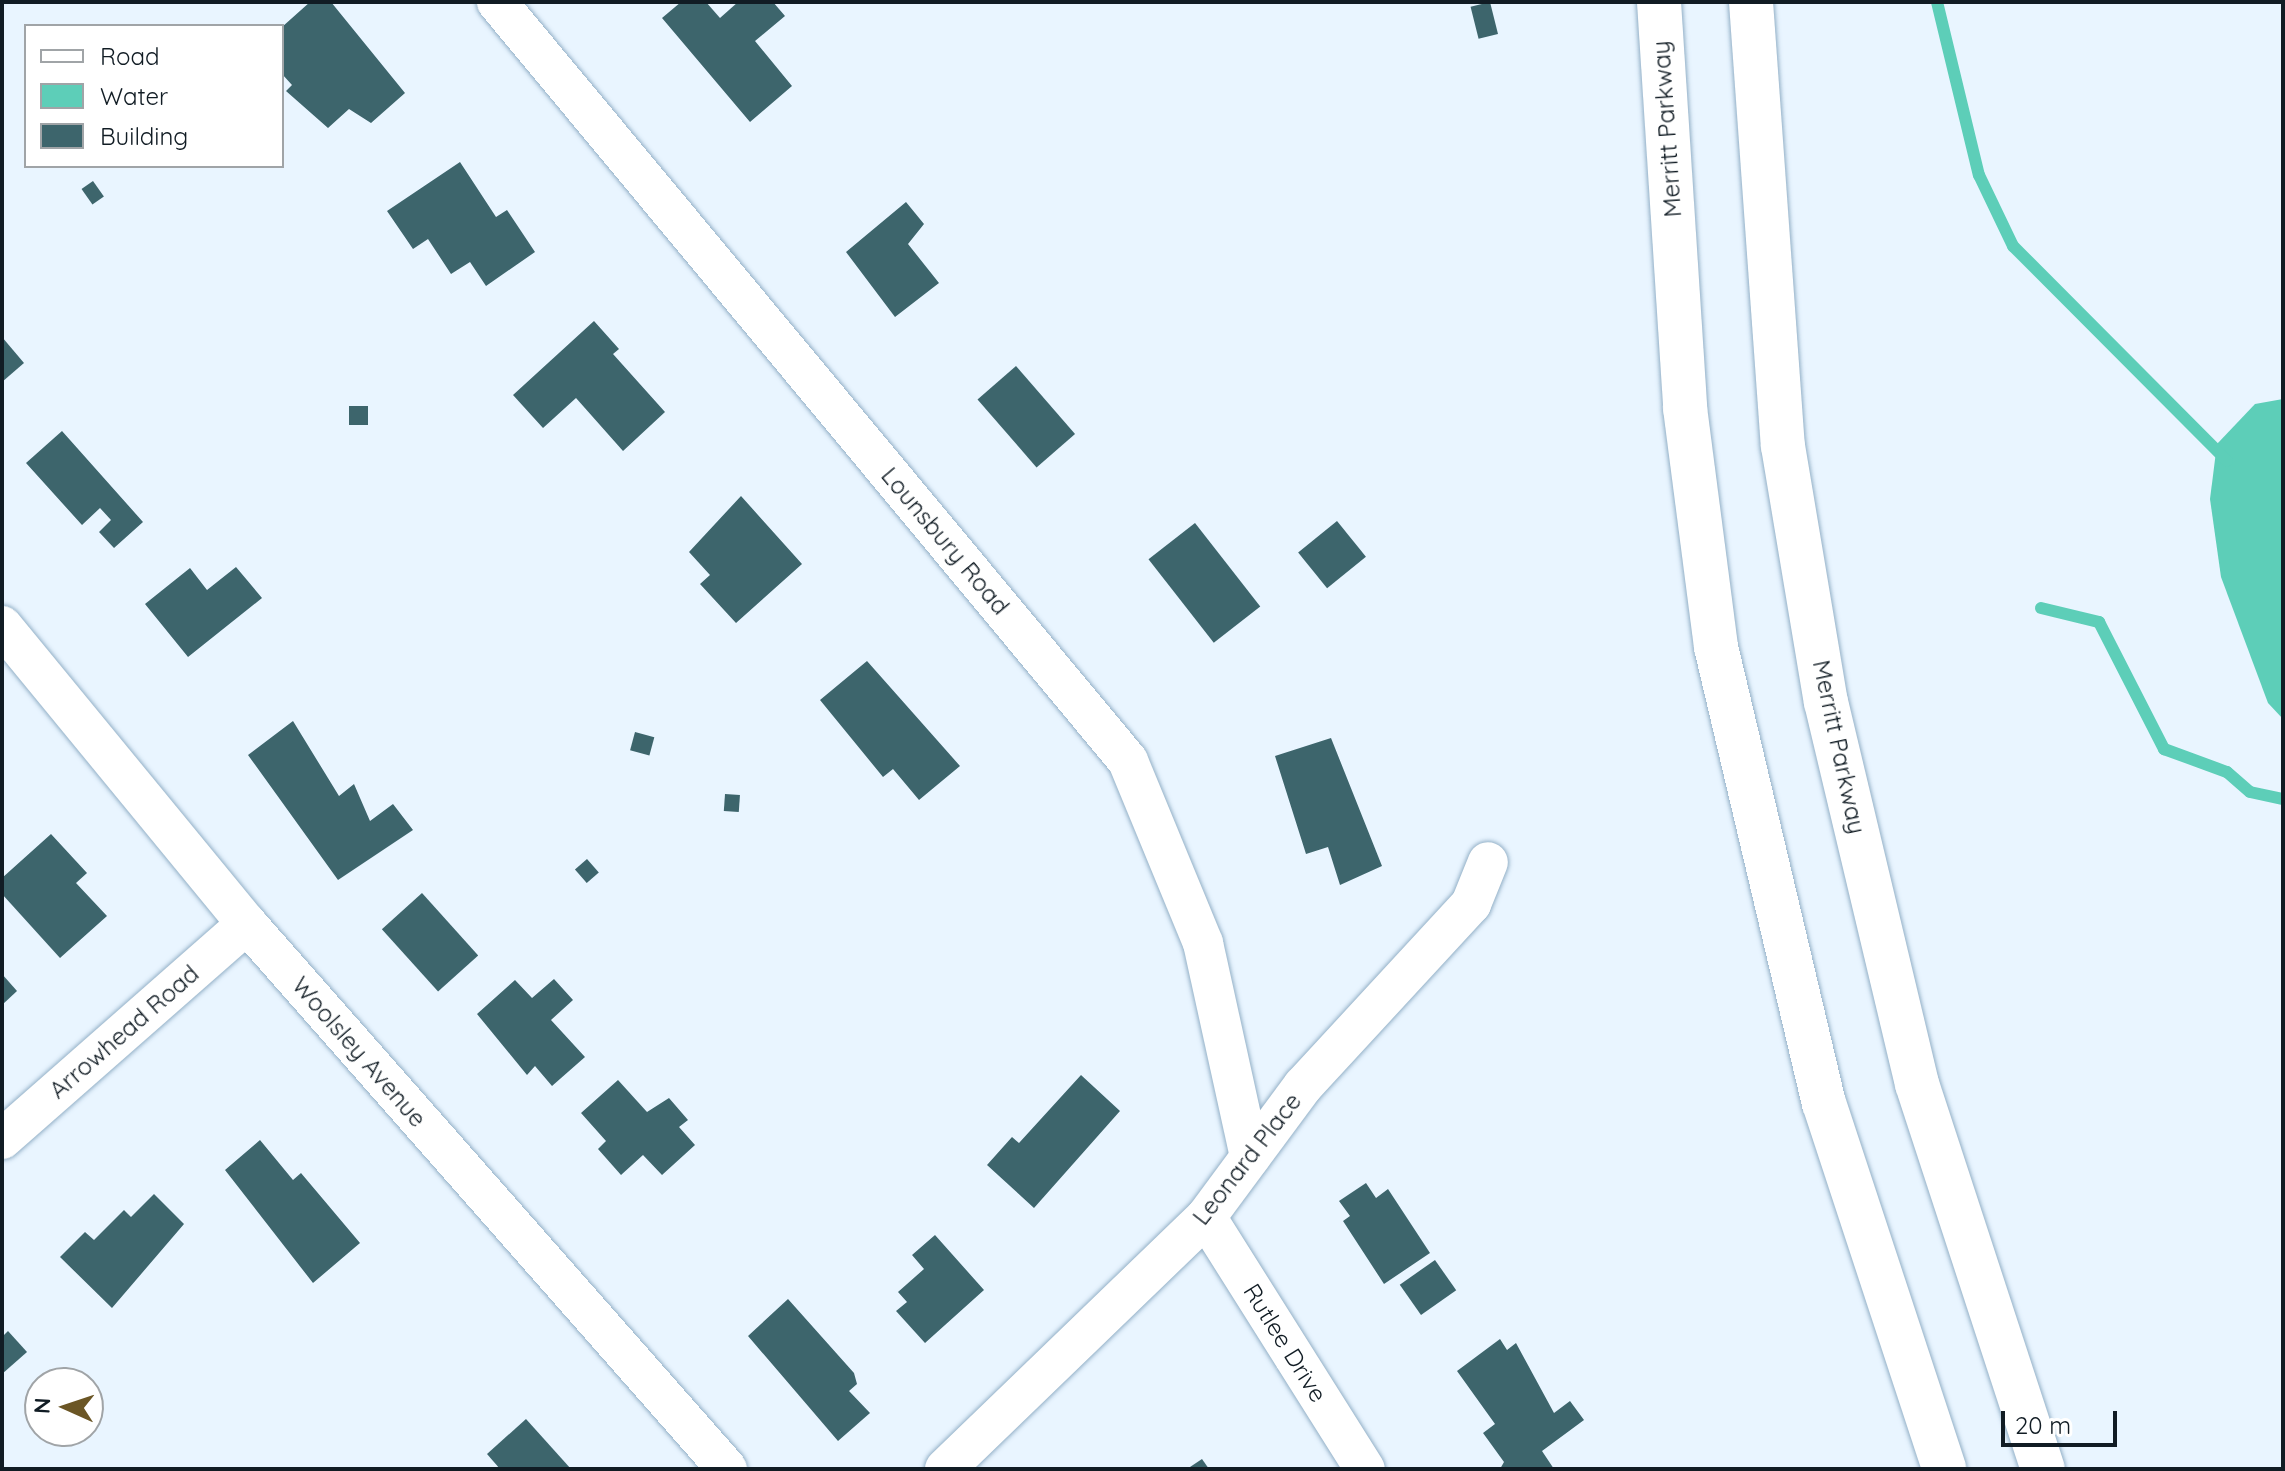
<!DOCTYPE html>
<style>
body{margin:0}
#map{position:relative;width:2285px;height:1471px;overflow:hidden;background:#e9f5ff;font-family:Quicksand,sans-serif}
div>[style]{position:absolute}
.water>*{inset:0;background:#5dceb8}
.stream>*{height:12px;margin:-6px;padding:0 6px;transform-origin:6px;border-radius:6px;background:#5dceb8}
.building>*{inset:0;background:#3d656c;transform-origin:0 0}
.roads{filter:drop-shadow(0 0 2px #93b0c7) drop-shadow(0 0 2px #93b0c7)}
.minor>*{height:40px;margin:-20px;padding:0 20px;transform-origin:20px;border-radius:20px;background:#fff}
.motorway>*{height:44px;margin:-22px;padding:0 22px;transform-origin:22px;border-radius:22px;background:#fff}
span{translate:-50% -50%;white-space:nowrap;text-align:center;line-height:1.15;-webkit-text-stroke:8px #fff;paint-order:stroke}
.street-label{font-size:24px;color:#111c24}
.frame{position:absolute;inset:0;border:4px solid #111c24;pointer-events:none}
.legend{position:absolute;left:24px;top:24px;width:260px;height:144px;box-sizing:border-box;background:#fff;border:2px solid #a0a4a7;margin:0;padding:10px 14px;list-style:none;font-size:24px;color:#111c24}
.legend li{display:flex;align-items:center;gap:16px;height:40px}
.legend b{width:40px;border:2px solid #a0a4a7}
.north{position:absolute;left:24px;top:1367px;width:80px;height:80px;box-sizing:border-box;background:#fff;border:2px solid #a0a4a7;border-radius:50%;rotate:273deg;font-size:22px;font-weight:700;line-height:32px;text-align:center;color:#111c24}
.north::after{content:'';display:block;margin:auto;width:28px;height:36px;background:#6b5625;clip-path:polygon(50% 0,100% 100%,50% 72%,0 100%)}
.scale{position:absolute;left:2001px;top:1411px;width:116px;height:36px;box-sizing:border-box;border:4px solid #111c24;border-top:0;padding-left:10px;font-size:24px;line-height:28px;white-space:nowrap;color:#111c24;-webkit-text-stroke:6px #fff;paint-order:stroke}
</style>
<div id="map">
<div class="water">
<i style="clip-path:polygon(2283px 399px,2283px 719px,2268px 703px,2221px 577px,2210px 499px,2217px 444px,2255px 404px)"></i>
</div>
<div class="stream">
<i style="left:1937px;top:2px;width:178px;rotate:76.4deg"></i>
<i style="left:1979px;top:175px;width:79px;rotate:64.4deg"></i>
<i style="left:2013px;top:246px;width:303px;rotate:45.1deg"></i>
<i style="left:2041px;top:608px;width:60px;rotate:13.6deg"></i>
<i style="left:2099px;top:622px;width:143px;rotate:62.9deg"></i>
<i style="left:2164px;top:749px;width:67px;rotate:20.1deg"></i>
<i style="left:2227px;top:772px;width:30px;rotate:41deg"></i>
<i style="left:2250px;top:792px;width:34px;rotate:12deg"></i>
</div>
<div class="building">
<i style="clip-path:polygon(310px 2px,331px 2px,405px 93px,371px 123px,349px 109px,328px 128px,286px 91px,292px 85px,282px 74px,282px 27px)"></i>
<i style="clip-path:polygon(681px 2px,706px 2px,720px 18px,738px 2px,773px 2px,785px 16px,755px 41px,792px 86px,750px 122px,662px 18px)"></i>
<i style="left:1490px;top:2px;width:33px;height:20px;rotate:76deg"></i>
<i style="clip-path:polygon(460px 162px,496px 217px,507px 210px,535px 252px,486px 286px,470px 262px,451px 274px,428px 239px,413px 249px,387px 211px)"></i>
<i style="left:93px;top:181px;width:19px;height:14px;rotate:55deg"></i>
<i style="clip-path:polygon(906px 202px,924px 224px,908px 244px,939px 283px,895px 317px,846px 252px)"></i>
<i style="clip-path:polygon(594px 321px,619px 349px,613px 354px,665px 412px,623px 451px,576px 398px,543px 428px,513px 395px)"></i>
<i style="clip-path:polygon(2px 337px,24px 363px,2px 382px)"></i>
<i style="left:1016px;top:366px;width:90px;height:51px;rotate:49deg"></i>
<i style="left:368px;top:406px;width:19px;height:19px;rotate:90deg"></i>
<i style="clip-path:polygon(62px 431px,143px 522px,114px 548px,99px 532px,111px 520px,100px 508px,82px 525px,26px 463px)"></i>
<i style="clip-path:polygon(741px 496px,802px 564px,736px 623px,700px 584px,710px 575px,689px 552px)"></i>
<i style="left:1337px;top:521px;width:46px;height:50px;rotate:51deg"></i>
<i style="left:1195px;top:523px;width:106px;height:59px;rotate:52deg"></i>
<i style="clip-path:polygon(236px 567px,262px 598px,188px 657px,145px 604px,190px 568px,207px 590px)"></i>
<i style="clip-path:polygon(867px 661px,960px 766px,919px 800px,893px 769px,883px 777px,820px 700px)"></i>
<i style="clip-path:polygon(293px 721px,339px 796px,354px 784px,370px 821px,393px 804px,413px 830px,338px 880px,248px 755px)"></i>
<i style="left:635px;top:732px;width:20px;height:19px;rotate:15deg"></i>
<i style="clip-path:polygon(1331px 738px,1382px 866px,1340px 885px,1328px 847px,1306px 854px,1275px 756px)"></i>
<i style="left:725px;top:794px;width:15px;height:17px;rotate:4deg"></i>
<i style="clip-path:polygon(51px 834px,87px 873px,76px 883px,107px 916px,60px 958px,2px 894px,2px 878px)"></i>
<i style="left:587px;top:859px;width:18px;height:16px;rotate:49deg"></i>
<i style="left:422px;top:893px;width:84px;height:54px;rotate:48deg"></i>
<i style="clip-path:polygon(2px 974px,17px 991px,2px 1005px)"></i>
<i style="clip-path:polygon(554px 979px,573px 1000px,551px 1020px,585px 1057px,552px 1086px,535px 1066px,527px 1075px,477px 1014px,515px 980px,532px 998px)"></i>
<i style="clip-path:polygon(1081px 1075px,1120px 1111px,1034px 1208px,987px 1165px,1012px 1137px,1019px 1143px)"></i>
<i style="clip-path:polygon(618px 1080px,647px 1112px,669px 1098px,688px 1120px,679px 1127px,695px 1145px,662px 1175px,643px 1155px,621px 1175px,598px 1149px,606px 1141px,581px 1113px)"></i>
<i style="clip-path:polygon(260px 1140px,293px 1180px,301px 1173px,360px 1243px,313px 1283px,225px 1170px)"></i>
<i style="clip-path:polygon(1366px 1183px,1376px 1198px,1388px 1189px,1430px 1253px,1384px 1284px,1343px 1221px,1350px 1216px,1339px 1201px)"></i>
<i style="clip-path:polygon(154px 1194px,184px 1224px,112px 1308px,60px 1257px,85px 1232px,94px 1240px,124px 1210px,131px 1217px)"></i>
<i style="clip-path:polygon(935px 1235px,984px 1290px,925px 1343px,896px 1311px,907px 1302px,898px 1292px,924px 1269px,912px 1255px)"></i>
<i style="left:1435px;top:1260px;width:37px;height:43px;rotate:55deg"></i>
<i style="clip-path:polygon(788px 1299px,854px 1373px,857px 1384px,849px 1391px,870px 1413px,838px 1441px,748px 1336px)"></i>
<i style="clip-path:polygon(8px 1331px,27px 1352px,2px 1374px,2px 1337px)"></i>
<i style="clip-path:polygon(1500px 1339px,1507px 1350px,1516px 1343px,1554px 1413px,1570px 1401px,1584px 1420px,1542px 1451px,1554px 1469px,1500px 1469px,1504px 1462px,1483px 1433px,1495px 1424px,1457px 1371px)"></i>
<i style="clip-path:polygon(526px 1419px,571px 1469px,500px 1469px,487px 1454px)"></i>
<i style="clip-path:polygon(1202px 1459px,1209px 1469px,1187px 1469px)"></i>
</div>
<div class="roads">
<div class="minor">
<i style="left:497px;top:2px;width:987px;rotate:50.26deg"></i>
<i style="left:1128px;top:761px;width:197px;rotate:67.6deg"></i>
<i style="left:1203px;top:943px;width:219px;rotate:77.6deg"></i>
<i style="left:2px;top:626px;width:386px;rotate:50.6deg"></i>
<i style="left:247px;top:924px;width:726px;rotate:48.63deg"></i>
<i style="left:2px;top:1139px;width:326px;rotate:-41.3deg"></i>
<i style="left:1206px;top:1217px;width:298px;rotate:57.8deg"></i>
<i style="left:945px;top:1469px;width:363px;rotate:-44deg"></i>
<i style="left:1206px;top:1217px;width:163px;rotate:-53.5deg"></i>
<i style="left:1303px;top:1086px;width:248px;rotate:-47.3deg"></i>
<i style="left:1471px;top:904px;width:45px;rotate:-68deg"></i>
</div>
<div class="motorway">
<i style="left:1659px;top:2px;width:407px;rotate:86.3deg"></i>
<i style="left:1685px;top:408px;width:241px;rotate:82.6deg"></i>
<i style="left:1716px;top:647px;width:469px;rotate:76.7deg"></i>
<i style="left:1824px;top:1103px;width:385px;rotate:71.8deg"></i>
<i style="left:1751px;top:2px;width:445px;rotate:85.9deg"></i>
<i style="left:1783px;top:446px;width:260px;rotate:80.5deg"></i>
<i style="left:1826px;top:702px;width:393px;rotate:76.6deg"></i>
<i style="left:1917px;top:1084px;width:405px;rotate:71.9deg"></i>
</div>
</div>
<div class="street-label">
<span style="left:1667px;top:129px;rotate:-94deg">Merritt Parkway</span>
<span style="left:945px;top:541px;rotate:50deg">Lounsbury Road</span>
<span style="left:1839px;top:747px;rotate:78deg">Merritt Parkway</span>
<span style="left:124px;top:1032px;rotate:-41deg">Arrowhead Road</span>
<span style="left:359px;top:1052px;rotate:49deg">Woolsley Avenue</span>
<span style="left:1247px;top:1159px;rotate:-52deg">Leonard Place</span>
<span style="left:1285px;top:1343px;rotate:58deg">Rutlee Drive</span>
</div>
<div class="frame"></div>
<ul class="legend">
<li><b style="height:10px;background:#fff"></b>Road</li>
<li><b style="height:22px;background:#5dceb8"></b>Water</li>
<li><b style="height:22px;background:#3d656c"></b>Building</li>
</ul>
<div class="north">N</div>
<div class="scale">20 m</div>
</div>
